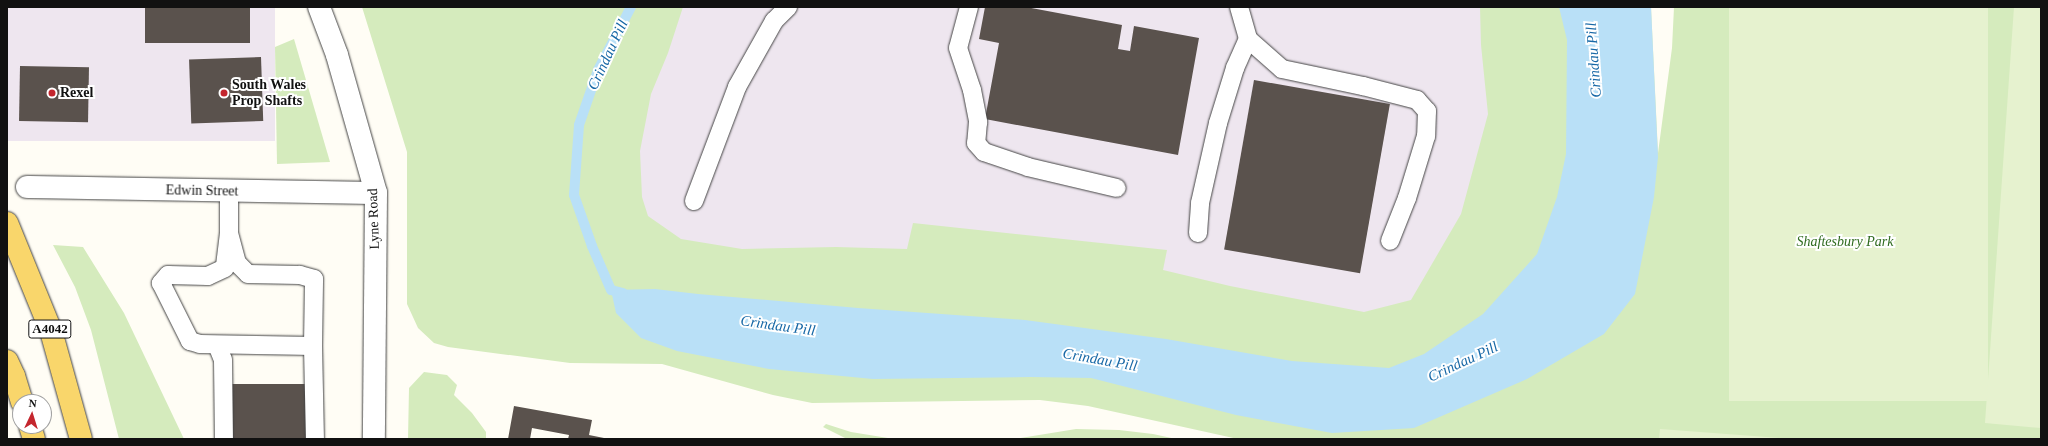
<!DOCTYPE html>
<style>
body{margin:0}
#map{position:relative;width:2048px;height:446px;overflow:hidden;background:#fffdf5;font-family:"Times New Roman",serif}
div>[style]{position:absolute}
.industrial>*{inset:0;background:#eee6ef;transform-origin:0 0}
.green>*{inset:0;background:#d5ebbd}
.pitch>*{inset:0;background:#e6f2cf;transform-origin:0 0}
.water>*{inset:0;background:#b9e0f7}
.stream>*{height:10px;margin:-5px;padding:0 5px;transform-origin:5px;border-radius:5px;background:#b9e0f7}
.building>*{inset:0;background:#5a524d;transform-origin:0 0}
.roads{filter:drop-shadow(0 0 1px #444) drop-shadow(0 0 1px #444)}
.lane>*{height:18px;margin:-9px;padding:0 9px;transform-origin:9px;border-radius:9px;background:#fff}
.street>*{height:22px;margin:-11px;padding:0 11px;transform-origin:11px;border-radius:11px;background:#fff}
.primary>*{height:22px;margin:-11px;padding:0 11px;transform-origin:11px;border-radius:11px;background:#f9d66b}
.dots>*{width:11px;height:11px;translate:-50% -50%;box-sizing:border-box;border:2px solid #fff;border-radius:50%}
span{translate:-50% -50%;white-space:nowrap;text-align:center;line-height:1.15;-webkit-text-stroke:4px #fff;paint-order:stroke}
.shield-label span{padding:1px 3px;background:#fff;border:1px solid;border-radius:3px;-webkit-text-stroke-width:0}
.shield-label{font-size:13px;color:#111;font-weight:700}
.poi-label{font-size:14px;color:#111;font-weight:700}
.left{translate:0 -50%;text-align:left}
.street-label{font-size:14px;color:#111}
.park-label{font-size:14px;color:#2f6b1f;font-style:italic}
.water-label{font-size:15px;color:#1768a6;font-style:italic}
.frame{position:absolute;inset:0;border:8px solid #111;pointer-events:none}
.north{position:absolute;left:12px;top:394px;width:40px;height:40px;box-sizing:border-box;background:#fff;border:1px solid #a0a0a0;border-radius:50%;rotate:4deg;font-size:11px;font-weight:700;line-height:16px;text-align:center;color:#111}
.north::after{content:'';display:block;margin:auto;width:14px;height:18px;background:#c4262e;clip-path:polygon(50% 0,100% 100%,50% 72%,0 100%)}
</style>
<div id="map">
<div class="industrial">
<i style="left:7px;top:7px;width:268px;height:134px"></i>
<i style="clip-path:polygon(631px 7px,1559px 7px,1424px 354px,698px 294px,579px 125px)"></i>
</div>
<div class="green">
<i style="clip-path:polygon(362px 7px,683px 7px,668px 53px,651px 94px,640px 151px,642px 197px,648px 216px,681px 239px,742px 249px,836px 247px,907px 249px,913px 223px,1167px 250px,1163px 270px,1230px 286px,1364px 312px,1411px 300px,1461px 214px,1488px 114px,1481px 45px,1480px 7px,1651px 7px,1658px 153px,1672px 48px,1674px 7px,2041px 7px,2041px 439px,1238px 439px,1088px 406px,1040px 400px,812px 403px,773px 395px,662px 364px,570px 363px,448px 347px,434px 343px,418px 328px,407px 304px,407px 152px)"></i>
<i style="clip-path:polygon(294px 39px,330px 162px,277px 164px,275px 47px)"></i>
<i style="clip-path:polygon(53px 245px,83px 247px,124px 313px,184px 439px,119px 439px,91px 330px,75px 287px)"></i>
<i style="clip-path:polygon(424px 372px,447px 375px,457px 385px,454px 395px,472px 413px,486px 432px,486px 439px,408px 439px,409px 388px)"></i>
<i style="clip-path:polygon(826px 424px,851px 432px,894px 439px,847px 439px,823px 427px)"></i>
<i style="clip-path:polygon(1076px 429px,1119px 430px,1153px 434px,1176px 439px,1014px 439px)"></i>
</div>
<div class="pitch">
<i style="left:1729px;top:7px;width:259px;height:394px"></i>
<i style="clip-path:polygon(2014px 7px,2041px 7px,2041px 428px,1985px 423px)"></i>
<i style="clip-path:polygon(1660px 429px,1794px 439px,1659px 439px)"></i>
</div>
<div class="water">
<i style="clip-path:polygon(1559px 7px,1651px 7px,1658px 157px,1654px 197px,1635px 294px,1604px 334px,1527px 379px,1414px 428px,1332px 433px,1236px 415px,1091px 378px,1031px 377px,873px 379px,769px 369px,677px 351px,641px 338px,616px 313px,611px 290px,655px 289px,698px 294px,858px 308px,1025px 320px,1166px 339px,1292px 361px,1389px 368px,1424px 354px,1483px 314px,1537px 254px,1557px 197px,1566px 154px,1567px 40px)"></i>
</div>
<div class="stream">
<i style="left:623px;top:293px;width:12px;rotate:-166deg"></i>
<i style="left:611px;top:290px;width:48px;rotate:-113.4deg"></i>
<i style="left:592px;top:246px;width:54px;rotate:-109.4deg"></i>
<i style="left:574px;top:195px;width:70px;rotate:-85.9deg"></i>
<i style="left:579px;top:125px;width:58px;rotate:-70.9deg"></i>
<i style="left:598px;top:70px;width:71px;rotate:-62.4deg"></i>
</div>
<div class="building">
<i style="left:145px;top:7px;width:105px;height:36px"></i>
<i style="clip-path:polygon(985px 7px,1026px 7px,1122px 25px,1118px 49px,1130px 51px,1134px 26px,1199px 38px,1178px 155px,985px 119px,999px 43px,979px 39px)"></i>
<i style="left:261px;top:57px;width:64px;height:72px;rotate:88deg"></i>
<i style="left:20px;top:66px;width:69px;height:55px;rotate:1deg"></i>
<i style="left:1254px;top:80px;width:138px;height:172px;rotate:10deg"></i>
<i style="left:232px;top:384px;width:75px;height:55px"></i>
<i style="clip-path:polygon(514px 406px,592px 420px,589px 435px,609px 439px,568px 439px,569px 435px,532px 428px,530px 439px,508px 439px)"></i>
</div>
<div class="roads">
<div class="lane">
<i style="left:969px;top:7px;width:42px;rotate:105deg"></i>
<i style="left:958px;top:48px;width:44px;rotate:71.6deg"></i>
<i style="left:972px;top:90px;width:33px;rotate:79deg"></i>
<i style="left:978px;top:122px;width:21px;rotate:95deg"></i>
<i style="left:976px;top:143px;width:12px;rotate:48deg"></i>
<i style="left:984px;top:152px;width:46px;rotate:18.8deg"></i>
<i style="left:1028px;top:167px;width:91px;rotate:13.3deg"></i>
<i style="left:1239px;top:7px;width:33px;rotate:74deg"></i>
<i style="left:1248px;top:39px;width:45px;rotate:41.4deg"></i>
<i style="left:1282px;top:69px;width:83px;rotate:11.9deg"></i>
<i style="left:1363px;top:86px;width:56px;rotate:14.5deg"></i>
<i style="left:1417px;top:100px;width:15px;rotate:48deg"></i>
<i style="left:1427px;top:111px;width:25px;rotate:92deg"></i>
<i style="left:1426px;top:136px;width:65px;rotate:107deg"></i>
<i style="left:1407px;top:198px;width:46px;rotate:111.6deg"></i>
<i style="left:229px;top:192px;width:41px;rotate:90deg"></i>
<i style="left:229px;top:233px;width:35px;rotate:97deg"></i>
<i style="left:225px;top:268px;width:19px;rotate:155deg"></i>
<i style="left:208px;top:276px;width:40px;rotate:-178.6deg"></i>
<i style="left:168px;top:275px;width:11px;rotate:131deg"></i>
<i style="left:161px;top:283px;width:65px;rotate:63.4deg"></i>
<i style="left:190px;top:341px;width:10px;rotate:17deg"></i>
<i style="left:200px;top:344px;width:113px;rotate:1deg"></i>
<i style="left:313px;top:346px;width:67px;rotate:-89.1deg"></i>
<i style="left:314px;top:279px;width:15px;rotate:-164deg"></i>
<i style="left:300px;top:275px;width:52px;rotate:-178.9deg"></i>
<i style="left:248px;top:274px;width:16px;rotate:-135deg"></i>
<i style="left:237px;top:263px;width:31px;rotate:-105deg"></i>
<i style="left:694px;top:201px;width:122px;rotate:-69.3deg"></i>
<i style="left:737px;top:87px;width:76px;rotate:-60.7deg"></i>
<i style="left:774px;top:21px;width:20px;rotate:-45deg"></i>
<i style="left:1198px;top:233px;width:30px;rotate:-86deg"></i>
<i style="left:1200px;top:203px;width:82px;rotate:-77.3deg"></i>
<i style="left:1218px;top:123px;width:58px;rotate:-72.8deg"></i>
<i style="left:1235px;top:68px;width:32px;rotate:-66deg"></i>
<i style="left:217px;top:345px;width:16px;rotate:68deg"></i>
<i style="left:223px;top:360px;width:79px;rotate:89.3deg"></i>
<i style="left:313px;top:346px;width:93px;rotate:88.8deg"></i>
</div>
<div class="street">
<i style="left:319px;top:7px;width:51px;rotate:69.4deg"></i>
<i style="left:337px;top:55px;width:143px;rotate:74.2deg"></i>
<i style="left:376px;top:193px;width:246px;rotate:90.5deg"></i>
<i style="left:27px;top:187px;width:349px;rotate:1deg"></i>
</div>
<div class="primary">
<i style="left:7px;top:223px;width:117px;rotate:67.8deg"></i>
<i style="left:51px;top:331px;width:112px;rotate:74.5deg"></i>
<i style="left:7px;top:361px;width:17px;rotate:65deg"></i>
<i style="left:14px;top:376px;width:27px;rotate:73deg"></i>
<i style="left:30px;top:426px;width:14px;rotate:73deg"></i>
</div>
</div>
<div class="dots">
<i style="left:52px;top:93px;background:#c4262e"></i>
<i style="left:224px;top:93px;background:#c4262e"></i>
</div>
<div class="shield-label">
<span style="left:50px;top:329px">A4042</span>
</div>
<div class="poi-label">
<span class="left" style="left:232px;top:93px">South Wales<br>Prop Shafts</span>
<span class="left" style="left:60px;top:93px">Rexel</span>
</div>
<div class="street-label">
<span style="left:202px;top:191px;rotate:1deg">Edwin Street</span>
<span style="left:374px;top:219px;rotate:-92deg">Lyne Road</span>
</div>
<div class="park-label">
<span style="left:1845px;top:242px">Shaftesbury Park</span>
</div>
<div class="water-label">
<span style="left:608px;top:55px;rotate:-65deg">Crindau Pill</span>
<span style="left:1594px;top:60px;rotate:-94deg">Crindau Pill</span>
<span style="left:778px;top:326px;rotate:8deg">Crindau Pill</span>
<span style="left:1100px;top:360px;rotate:10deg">Crindau Pill</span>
<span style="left:1463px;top:362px;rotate:-25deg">Crindau Pill</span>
</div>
<div class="frame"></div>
<div class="north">N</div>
</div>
